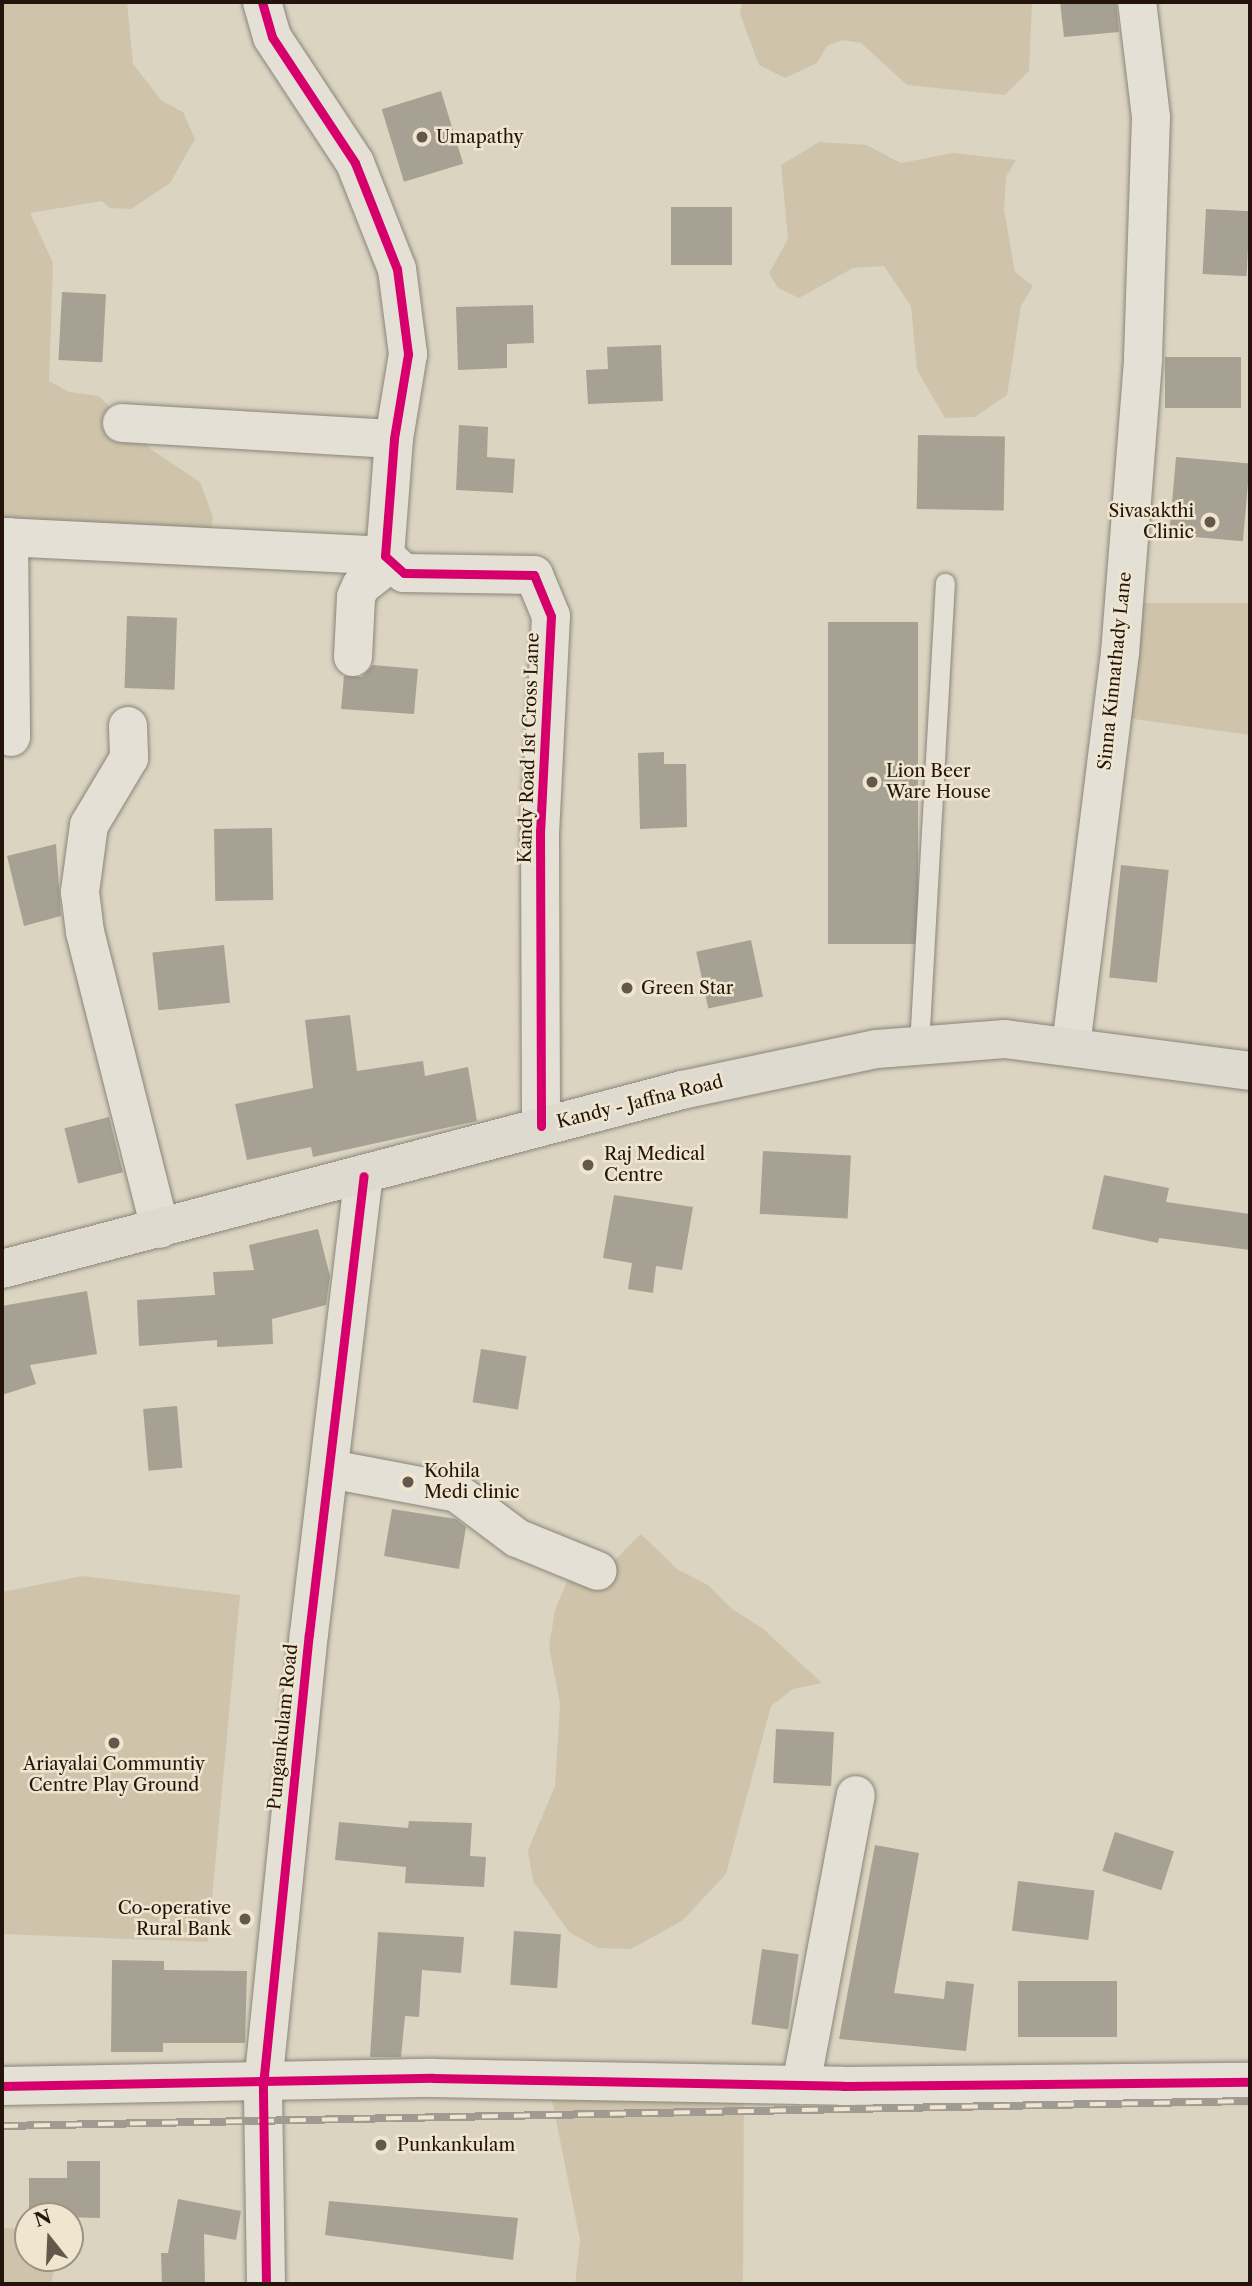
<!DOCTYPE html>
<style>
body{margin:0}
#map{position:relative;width:1252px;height:2286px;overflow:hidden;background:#dbd4c1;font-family:"Libre Caslon Text",serif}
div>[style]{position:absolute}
.green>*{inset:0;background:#cfc4ab}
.building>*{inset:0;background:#a7a194;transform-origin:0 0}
.roads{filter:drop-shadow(0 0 2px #8b857a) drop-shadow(0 0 2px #8b857a)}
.service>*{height:19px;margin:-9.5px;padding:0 9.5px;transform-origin:9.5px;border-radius:9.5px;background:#e4e0d6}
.minor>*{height:38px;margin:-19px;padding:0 19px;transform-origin:19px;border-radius:19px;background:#e4e0d6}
.trunk>*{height:38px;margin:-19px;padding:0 19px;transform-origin:19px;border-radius:19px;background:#dedacf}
.rail>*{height:8px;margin-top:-4px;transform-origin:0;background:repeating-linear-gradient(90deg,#efe6d0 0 16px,#a09a92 0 32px);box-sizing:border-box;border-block:2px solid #a09a92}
.cycleway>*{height:9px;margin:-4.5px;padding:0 4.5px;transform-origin:4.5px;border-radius:4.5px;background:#d6006c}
.dots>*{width:19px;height:19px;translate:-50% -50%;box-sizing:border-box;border:4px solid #efe6d0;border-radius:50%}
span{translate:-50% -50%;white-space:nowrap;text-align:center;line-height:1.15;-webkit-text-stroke:5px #efe6d0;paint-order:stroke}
.poi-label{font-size:18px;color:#24140b}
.left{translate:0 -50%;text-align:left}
.right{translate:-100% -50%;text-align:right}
.street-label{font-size:18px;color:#24140b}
.frame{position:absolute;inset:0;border:4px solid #24140b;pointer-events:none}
.north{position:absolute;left:14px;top:2202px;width:70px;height:70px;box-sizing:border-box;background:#efe6d0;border:2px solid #9e9281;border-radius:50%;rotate:342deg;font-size:19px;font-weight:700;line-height:28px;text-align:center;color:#24140b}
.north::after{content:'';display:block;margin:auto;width:24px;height:32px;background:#64574b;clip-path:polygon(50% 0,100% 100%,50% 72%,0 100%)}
</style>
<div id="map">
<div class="green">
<i style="clip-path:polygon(2px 2px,127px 2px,133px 64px,162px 101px,183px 112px,195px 139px,170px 183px,131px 209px,110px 208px,102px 201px,30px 213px,53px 263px,49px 381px,69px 392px,99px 396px,152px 450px,200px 482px,213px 517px,206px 556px,2px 542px)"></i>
<i style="clip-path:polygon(742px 2px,1032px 2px,1029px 71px,1005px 95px,907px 85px,861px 43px,842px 40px,827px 46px,817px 63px,785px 78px,759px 65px,740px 14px)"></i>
<i style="clip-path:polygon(819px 142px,866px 145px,901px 163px,953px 153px,1016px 160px,1006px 177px,1004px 210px,1015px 272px,1033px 286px,1021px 306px,1007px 395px,975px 417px,945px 418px,917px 370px,911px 306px,884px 266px,853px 268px,799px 298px,778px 288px,769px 273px,788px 239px,781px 165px)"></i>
<i style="clip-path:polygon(1124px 603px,1250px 603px,1250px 735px,1112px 716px)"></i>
<i style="clip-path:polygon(641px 1534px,677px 1569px,708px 1585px,732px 1609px,762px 1628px,822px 1683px,793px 1689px,771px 1706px,726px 1874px,682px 1921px,631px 1949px,598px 1948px,569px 1932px,533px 1881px,528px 1850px,555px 1786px,560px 1704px,549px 1646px,555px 1610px,568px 1579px,612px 1563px)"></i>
<i style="clip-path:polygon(82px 1576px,240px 1595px,208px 1942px,2px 1934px,2px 1592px)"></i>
<i style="clip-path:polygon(548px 2080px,744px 2084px,743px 2284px,575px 2284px,580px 2240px)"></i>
<i style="clip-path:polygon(2px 2228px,28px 2229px,28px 2258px,57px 2258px,51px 2284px,2px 2284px)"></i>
</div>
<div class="building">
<i style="clip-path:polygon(1060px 2px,1116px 2px,1119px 32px,1064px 37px)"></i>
<i style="left:441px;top:91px;width:76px;height:62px;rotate:73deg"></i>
<i style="left:732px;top:207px;width:58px;height:61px;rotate:90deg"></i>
<i style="left:1206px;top:209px;width:44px;height:65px;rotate:3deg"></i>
<i style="left:62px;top:292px;width:44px;height:68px;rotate:3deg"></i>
<i style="clip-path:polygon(533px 305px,534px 343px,507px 344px,507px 368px,458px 370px,456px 307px)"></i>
<i style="clip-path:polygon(661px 345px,663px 401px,588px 404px,586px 370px,608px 369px,607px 347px)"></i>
<i style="left:1165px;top:357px;width:76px;height:51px"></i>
<i style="clip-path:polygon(459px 425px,488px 427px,487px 457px,515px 459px,513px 493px,456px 490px)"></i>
<i style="left:918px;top:435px;width:87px;height:74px;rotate:1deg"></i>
<i style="left:1176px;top:457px;width:74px;height:78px;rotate:5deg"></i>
<i style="left:127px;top:616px;width:50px;height:72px;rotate:2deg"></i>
<i style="left:828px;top:622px;width:90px;height:322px"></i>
<i style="clip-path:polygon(373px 665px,418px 669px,414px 714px,341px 709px,344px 676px,362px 677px)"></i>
<i style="clip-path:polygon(664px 752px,664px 764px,686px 764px,687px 827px,640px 829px,638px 753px)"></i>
<i style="left:272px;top:828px;width:72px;height:58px;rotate:89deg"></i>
<i style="clip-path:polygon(56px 844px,61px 916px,24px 926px,7px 856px)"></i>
<i style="left:1121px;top:865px;width:48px;height:113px;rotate:6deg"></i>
<i style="left:751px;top:940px;width:58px;height:56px;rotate:78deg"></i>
<i style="left:224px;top:945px;width:58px;height:72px;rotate:84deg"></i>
<i style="clip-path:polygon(350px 1015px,357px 1071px,423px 1061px,425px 1076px,468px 1067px,477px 1121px,313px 1157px,311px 1147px,247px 1160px,235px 1104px,313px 1088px,305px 1020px)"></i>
<i style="left:109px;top:1117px;width:57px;height:46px;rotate:76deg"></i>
<i style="left:763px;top:1151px;width:88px;height:63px;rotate:3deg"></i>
<i style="clip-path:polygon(1104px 1175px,1169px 1188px,1166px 1202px,1250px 1214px,1250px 1250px,1159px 1238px,1158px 1243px,1092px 1229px)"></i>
<i style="clip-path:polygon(614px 1195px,693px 1207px,682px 1270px,656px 1266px,653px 1293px,628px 1289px,632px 1263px,603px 1258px)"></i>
<i style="clip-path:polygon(318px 1229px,330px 1276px,326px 1305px,272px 1319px,273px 1344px,217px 1347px,217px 1340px,139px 1346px,137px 1300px,215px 1295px,213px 1272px,254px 1270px,249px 1245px)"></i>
<i style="clip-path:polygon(87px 1291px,97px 1354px,30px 1365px,36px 1384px,2px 1395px,2px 1306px)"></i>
<i style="left:481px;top:1349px;width:46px;height:54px;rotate:9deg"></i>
<i style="left:177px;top:1406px;width:62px;height:34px;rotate:85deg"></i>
<i style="clip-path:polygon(392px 1509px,456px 1519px,466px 1527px,459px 1569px,384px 1556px)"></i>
<i style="left:776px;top:1729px;width:58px;height:54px;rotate:3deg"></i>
<i style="clip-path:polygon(409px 1821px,472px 1823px,470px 1856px,486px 1857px,484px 1887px,405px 1883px,406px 1867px,335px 1860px,339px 1822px,408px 1828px)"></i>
<i style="left:1115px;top:1832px;width:62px;height:41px;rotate:18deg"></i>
<i style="clip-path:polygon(875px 1845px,919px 1853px,894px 1993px,944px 1999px,946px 1981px,974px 1984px,966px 2051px,839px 2039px)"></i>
<i style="left:1018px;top:1881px;width:77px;height:50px;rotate:7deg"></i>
<i style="left:514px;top:1931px;width:47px;height:54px;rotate:4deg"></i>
<i style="clip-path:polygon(378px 1932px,464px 1937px,461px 1973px,422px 1970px,419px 2017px,405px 2016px,401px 2057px,370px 2057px)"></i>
<i style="left:762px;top:1949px;width:37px;height:76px;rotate:8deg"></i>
<i style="clip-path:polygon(112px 1960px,164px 1961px,164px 1970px,247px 1971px,245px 2043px,163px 2043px,163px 2052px,111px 2052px)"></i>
<i style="left:1018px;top:1981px;width:99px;height:56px"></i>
<i style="clip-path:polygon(67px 2161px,100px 2161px,100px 2218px,29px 2216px,29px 2178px,67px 2178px)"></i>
<i style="clip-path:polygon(178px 2199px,241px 2211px,236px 2240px,204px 2234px,205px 2284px,162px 2284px,161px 2253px,168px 2253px)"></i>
<i style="clip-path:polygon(329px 2201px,518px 2218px,513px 2260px,325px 2235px)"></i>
</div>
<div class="roads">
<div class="service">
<i style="left:919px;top:1046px;width:464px;rotate:-86.8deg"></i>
</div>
<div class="minor">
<i style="left:262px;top:2px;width:36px;rotate:74deg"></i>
<i style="left:272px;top:37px;width:151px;rotate:56.6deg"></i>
<i style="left:355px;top:163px;width:114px;rotate:68.4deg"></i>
<i style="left:397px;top:269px;width:86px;rotate:82.6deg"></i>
<i style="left:408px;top:354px;width:86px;rotate:99.4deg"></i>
<i style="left:394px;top:439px;width:117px;rotate:94.4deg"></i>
<i style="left:385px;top:556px;width:25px;rotate:42deg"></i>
<i style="left:404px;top:573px;width:130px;rotate:0.9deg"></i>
<i style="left:534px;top:575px;width:44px;rotate:67.5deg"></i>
<i style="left:551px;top:616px;width:214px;rotate:92.9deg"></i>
<i style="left:540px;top:830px;width:296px;rotate:89.8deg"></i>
<i style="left:122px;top:423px;width:272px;rotate:3.4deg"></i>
<i style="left:2px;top:537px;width:383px;rotate:2.8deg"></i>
<i style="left:9px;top:537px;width:200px;rotate:89.4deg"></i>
<i style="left:353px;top:657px;width:60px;rotate:-87.1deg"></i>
<i style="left:356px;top:597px;width:12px;rotate:-66deg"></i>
<i style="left:361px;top:586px;width:39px;rotate:-38deg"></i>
<i style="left:128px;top:726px;width:32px;rotate:88deg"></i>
<i style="left:129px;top:758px;width:78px;rotate:120.8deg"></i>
<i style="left:89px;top:825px;width:68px;rotate:97.7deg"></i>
<i style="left:80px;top:892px;width:40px;rotate:82.9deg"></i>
<i style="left:85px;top:932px;width:306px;rotate:75.8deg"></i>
<i style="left:1071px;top:1046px;width:396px;rotate:-82.9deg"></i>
<i style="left:1120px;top:653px;width:296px;rotate:-85.5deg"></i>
<i style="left:1143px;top:358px;width:241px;rotate:-88.1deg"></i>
<i style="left:1151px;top:117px;width:116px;rotate:-96.9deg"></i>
<i style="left:330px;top:1469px;width:129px;rotate:10.7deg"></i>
<i style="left:457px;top:1493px;width:75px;rotate:36.9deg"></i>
<i style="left:517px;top:1538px;width:87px;rotate:22.2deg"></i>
<i style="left:801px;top:2085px;width:295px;rotate:-79.3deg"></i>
<i style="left:2px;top:2086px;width:431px;rotate:-1.1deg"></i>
<i style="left:433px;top:2078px;width:410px;rotate:1.1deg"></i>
<i style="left:843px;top:2086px;width:407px;rotate:-0.6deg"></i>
<i style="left:266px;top:2284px;width:199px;rotate:-90.9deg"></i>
<i style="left:263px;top:2085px;width:453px;rotate:-84.2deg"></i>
<i style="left:309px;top:1634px;width:461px;rotate:-83.2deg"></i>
</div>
<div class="trunk">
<i style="left:2px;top:1269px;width:703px;rotate:-14.75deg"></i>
<i style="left:682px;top:1090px;width:199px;rotate:-11.9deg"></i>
<i style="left:877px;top:1049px;width:128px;rotate:-4.5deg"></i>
<i style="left:1005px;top:1039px;width:247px;rotate:7.4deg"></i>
</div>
</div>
<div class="rail">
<i style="left:2px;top:2126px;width:1248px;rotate:-1.15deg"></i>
</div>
<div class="cycleway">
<i style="left:262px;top:2px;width:36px;rotate:74deg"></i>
<i style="left:272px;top:37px;width:151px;rotate:56.6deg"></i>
<i style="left:355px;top:163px;width:114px;rotate:68.4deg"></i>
<i style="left:397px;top:269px;width:86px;rotate:82.6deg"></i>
<i style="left:408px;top:354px;width:86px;rotate:99.4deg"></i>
<i style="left:394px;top:439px;width:117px;rotate:94.4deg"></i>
<i style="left:385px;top:556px;width:25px;rotate:42deg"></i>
<i style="left:404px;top:573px;width:130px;rotate:0.9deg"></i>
<i style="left:534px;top:575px;width:44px;rotate:67.5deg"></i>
<i style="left:551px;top:616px;width:214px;rotate:92.9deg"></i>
<i style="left:540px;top:830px;width:296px;rotate:89.8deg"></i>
<i style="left:2px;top:2086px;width:431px;rotate:-1.1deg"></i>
<i style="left:433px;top:2078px;width:410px;rotate:1.1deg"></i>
<i style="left:843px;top:2086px;width:407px;rotate:-0.6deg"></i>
<i style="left:266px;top:2284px;width:199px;rotate:-90.9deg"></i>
<i style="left:263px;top:2085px;width:453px;rotate:-84.2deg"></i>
<i style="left:309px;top:1634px;width:461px;rotate:-83.2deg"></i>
</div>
<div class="dots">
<i style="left:422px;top:137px;background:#64574b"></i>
<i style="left:1210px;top:522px;background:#64574b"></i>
<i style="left:872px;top:782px;background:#64574b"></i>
<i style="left:627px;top:988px;background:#64574b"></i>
<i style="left:588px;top:1165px;background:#64574b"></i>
<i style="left:408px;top:1482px;background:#64574b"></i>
<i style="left:114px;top:1743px;background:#64574b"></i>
<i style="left:245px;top:1919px;background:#64574b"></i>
<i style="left:381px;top:2145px;background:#64574b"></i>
</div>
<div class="poi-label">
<span class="left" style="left:436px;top:137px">Umapathy</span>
<span class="right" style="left:1194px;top:522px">Sivasakthi<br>Clinic</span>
<span class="left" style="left:886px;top:782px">Lion Beer<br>Ware House</span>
<span class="left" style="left:641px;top:988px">Green Star</span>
<span class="left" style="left:604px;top:1165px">Raj Medical<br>Centre</span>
<span class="left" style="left:424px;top:1482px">Kohila<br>Medi clinic</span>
<span style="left:114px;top:1775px">Ariayalai Communtiy<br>Centre Play Ground</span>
<span class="right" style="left:231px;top:1919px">Co-operative<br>Rural Bank</span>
<span class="left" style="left:397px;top:2145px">Punkankulam</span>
</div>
<div class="street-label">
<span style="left:1115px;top:671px;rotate:-84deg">Sinna Kinnathady Lane</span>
<span style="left:529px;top:748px;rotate:-88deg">Kandy Road 1st Cross Lane</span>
<span style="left:640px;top:1102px;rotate:-14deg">Kandy - Jaffna Road</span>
<span style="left:283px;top:1727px;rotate:-84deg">Pungankulam Road</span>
</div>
<div class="frame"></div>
<div class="north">N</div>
</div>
